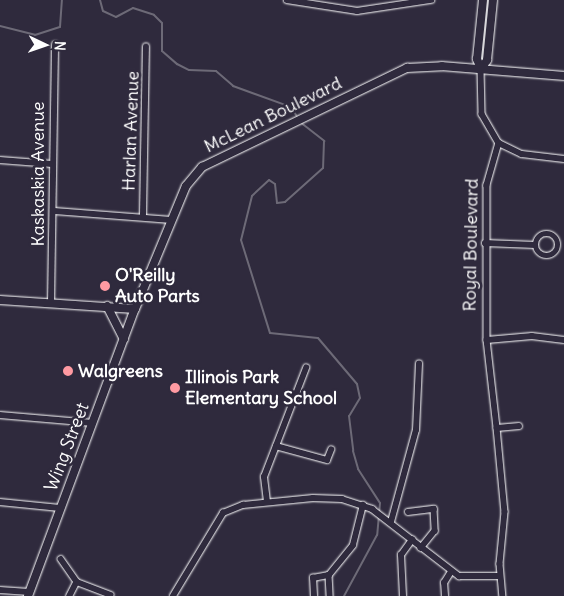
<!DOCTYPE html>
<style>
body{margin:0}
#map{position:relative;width:564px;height:596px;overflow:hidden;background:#2f2a3d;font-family:Delius,sans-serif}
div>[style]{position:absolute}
.stream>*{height:2px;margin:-1px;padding:0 1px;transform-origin:1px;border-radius:1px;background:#6d6a77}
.roads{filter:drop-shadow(0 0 1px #fff) drop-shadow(0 0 1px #fff)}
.street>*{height:5.5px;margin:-2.75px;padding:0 2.75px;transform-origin:2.75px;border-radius:2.75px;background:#2f2a3d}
.street>.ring{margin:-2.75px;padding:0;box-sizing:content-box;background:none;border:5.5px solid #2f2a3d;border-radius:50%}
.secondary>*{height:8px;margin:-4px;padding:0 4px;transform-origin:4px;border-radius:4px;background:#2f2a3d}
.dots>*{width:14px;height:14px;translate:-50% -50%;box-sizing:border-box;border:2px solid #2f2a3d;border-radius:50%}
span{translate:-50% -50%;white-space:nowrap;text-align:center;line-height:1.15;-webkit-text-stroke:5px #2f2a3d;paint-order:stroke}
.street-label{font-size:18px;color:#fff}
.poi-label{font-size:18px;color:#fff;font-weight:700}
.left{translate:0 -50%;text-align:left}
.north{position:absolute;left:20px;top:20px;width:50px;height:50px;-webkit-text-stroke:4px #2f2a3d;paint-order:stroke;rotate:93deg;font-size:14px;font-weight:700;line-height:20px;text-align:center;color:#fff}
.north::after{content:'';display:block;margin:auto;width:18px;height:22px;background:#fff;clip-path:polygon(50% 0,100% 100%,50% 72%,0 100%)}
</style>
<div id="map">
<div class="stream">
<i style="left:100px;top:0;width:11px;rotate:75deg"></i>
<i style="left:103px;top:11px;width:14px;rotate:25deg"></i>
<i style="left:116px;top:17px;width:19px;rotate:-28deg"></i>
<i style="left:133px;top:8px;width:22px;rotate:18deg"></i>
<i style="left:154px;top:15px;width:11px;rotate:45deg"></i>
<i style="left:162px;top:23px;width:28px;rotate:90deg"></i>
<i style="left:162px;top:51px;width:20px;rotate:41deg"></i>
<i style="left:177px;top:64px;width:13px;rotate:27deg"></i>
<i style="left:189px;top:70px;width:27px;rotate:2deg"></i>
<i style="left:216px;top:71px;width:23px;rotate:41deg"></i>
<i style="left:233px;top:86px;width:62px;rotate:19.9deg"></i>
<i style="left:291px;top:107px;width:13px;rotate:58deg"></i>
<i style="left:0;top:26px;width:36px;rotate:14deg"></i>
<i style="left:35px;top:35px;width:26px;rotate:-18deg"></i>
<i style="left:60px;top:27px;width:27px;rotate:-86deg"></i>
<i style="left:300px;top:122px;width:31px;rotate:38deg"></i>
<i style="left:324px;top:141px;width:27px;rotate:92deg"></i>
<i style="left:323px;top:168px;width:51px;rotate:138.2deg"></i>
<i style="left:285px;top:202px;width:8px;rotate:173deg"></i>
<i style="left:277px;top:203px;width:19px;rotate:-96deg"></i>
<i style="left:275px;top:184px;width:7px;rotate:-146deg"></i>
<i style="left:269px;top:180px;width:23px;rotate:137deg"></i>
<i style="left:252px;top:196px;width:45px;rotate:104deg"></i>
<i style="left:241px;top:240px;width:97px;rotate:72.7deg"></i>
<i style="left:270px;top:333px;width:48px;rotate:5.9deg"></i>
<i style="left:318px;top:338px;width:60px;rotate:49.7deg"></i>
<i style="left:357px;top:384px;width:14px;rotate:78deg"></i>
<i style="left:360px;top:398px;width:21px;rotate:121deg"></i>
<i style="left:349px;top:416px;width:35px;rotate:83deg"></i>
<i style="left:353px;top:451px;width:19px;rotate:74deg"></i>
<i style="left:358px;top:469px;width:40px;rotate:57.1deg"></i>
<i style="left:380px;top:503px;width:32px;rotate:95deg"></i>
<i style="left:377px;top:535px;width:69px;rotate:118.4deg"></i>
</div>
<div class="roads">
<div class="street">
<i style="left:287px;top:0;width:71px;rotate:8.9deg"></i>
<i style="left:357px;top:11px;width:75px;rotate:-8.5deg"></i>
<i style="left:481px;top:69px;width:45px;rotate:88.7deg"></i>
<i style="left:482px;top:114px;width:34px;rotate:60deg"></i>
<i style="left:499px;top:143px;width:44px;rotate:105.9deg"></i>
<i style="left:487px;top:185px;width:155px;rotate:90deg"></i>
<i style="left:487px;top:340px;width:89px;rotate:83.5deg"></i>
<i style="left:497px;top:428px;width:22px;rotate:-5deg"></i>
<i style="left:499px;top:143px;width:25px;rotate:26deg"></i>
<i style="left:522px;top:154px;width:42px;rotate:6.8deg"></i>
<i style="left:0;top:160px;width:52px;rotate:4.4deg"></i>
<i style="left:54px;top:211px;width:118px;rotate:4.4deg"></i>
<i style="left:143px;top:215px;width:168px;rotate:-89deg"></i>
<i class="ring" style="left:536px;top:234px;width:16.5px;height:16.5px"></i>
<i style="left:485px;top:243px;width:50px;rotate:2.3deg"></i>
<i style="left:51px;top:303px;width:258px;rotate:-89.1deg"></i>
<i style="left:487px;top:340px;width:45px;rotate:-5.1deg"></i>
<i style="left:532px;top:336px;width:32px;rotate:7deg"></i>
<i style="left:0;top:415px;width:93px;rotate:4.9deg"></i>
<i style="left:497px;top:428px;width:84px;rotate:84.6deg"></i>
<i style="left:505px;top:512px;width:52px;rotate:95.5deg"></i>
<i style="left:500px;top:564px;width:32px;rotate:85deg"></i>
<i style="left:276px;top:446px;width:53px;rotate:15.4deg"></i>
<i style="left:327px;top:460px;width:11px;rotate:-68deg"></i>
<i style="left:0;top:502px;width:60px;rotate:5.7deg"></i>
<i style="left:267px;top:502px;width:25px;rotate:-97deg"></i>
<i style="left:264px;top:477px;width:117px;rotate:-68.9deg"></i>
<i style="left:408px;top:512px;width:26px;rotate:-7deg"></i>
<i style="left:434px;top:509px;width:22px;rotate:87deg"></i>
<i style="left:435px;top:531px;width:22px;rotate:129deg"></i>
<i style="left:391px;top:522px;width:95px;rotate:-74.8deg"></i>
<i style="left:416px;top:430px;width:66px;rotate:-87.4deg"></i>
<i style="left:61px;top:559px;width:28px;rotate:55deg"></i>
<i style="left:77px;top:582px;width:16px;rotate:117deg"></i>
<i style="left:329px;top:575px;width:38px;rotate:-51deg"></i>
<i style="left:353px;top:545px;width:41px;rotate:-76deg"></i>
<i style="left:329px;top:575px;width:21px;rotate:87deg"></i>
<i style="left:77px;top:582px;width:36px;rotate:21deg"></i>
<i style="left:0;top:590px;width:29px;rotate:4deg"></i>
<i style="left:173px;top:596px;width:97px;rotate:-58.9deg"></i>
<i style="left:223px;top:513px;width:22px;rotate:-22deg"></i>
<i style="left:243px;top:505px;width:70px;rotate:-5.7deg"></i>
<i style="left:313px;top:498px;width:29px;rotate:2deg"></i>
<i style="left:342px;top:499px;width:32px;rotate:18deg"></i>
<i style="left:372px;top:509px;width:110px;rotate:37.6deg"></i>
<i style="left:459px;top:576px;width:41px"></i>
<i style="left:314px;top:596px;width:18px;rotate:-93deg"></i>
<i style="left:313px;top:578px;width:16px;rotate:-11deg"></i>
<i style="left:403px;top:596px;width:41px;rotate:-92.8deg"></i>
<i style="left:401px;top:555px;width:19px;rotate:-54deg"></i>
<i style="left:445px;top:596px;width:13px;rotate:-94deg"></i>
<i style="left:444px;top:583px;width:13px;rotate:-58deg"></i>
</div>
<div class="secondary">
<i style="left:481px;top:69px;width:11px;rotate:-56deg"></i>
<i style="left:487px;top:60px;width:60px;rotate:-84.3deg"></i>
<i style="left:481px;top:69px;width:11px;rotate:-112deg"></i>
<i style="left:477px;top:59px;width:59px;rotate:-84.2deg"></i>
<i style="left:0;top:300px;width:135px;rotate:3.8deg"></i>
<i style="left:107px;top:306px;width:37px;rotate:63deg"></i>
<i style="left:28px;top:596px;width:306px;rotate:-69.6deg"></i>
<i style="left:135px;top:309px;width:133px;rotate:-67.5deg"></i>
<i style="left:186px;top:186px;width:25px;rotate:-50deg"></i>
<i style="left:202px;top:167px;width:228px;rotate:-25.8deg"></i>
<i style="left:407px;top:68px;width:35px;rotate:-3deg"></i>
<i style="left:442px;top:66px;width:122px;rotate:4.7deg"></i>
</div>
</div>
<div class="dots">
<i style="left:105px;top:286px;background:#ff9aa2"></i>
<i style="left:68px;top:371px;background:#ff9aa2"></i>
<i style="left:175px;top:388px;background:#ff9aa2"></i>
</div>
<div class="street-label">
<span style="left:273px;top:115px;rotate:-26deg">McLean Boulevard</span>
<span style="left:131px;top:131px;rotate:-88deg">Harlan Avenue</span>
<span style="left:38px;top:174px;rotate:-90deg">Kaskaskia Avenue</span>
<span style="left:471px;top:245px;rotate:-89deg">Royal Boulevard</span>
<span style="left:67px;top:447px;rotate:-69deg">Wing Street</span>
</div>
<div class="poi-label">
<span class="left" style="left:115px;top:286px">O'Reilly<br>Auto Parts</span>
<span class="left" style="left:78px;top:371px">Walgreens</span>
<span class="left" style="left:185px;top:388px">Illinois Park<br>Elementary School</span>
</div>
<div class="north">N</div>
</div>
